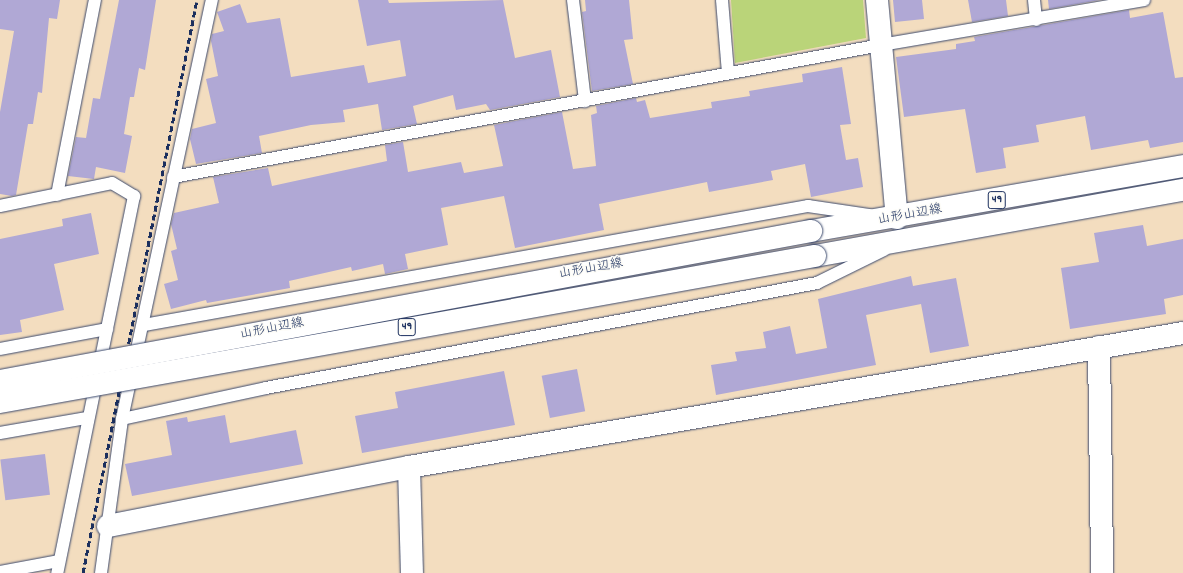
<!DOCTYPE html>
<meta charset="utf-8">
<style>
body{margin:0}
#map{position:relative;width:1183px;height:573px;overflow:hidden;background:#f3ddbf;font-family:Dekko,"Klee One",sans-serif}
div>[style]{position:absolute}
.green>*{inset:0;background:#bad479}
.building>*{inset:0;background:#b0a8d5;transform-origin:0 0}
.roads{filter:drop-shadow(0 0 1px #3b496d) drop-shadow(0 0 1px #3b496d)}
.service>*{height:12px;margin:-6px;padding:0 6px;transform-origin:6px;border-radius:6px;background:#fff}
.minor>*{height:22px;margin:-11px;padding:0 11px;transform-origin:11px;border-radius:11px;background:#fff}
.primary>*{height:22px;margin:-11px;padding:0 11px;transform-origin:11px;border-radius:11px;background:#fff}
.rail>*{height:3px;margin-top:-1.5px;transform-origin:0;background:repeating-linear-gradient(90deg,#1b2f5e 0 6px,transparent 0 9px)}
.bridges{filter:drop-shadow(0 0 1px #3b496d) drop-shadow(0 0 1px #3b496d)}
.primary-bridge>*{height:22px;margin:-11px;padding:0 11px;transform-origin:11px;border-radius:11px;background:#fff}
span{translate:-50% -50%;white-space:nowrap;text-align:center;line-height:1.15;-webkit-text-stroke:3px #fdfcf7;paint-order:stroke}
.shield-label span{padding:1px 3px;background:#fdfcf7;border:1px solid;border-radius:3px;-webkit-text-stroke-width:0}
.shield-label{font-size:12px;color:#1b2f5e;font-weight:700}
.street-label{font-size:13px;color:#1b2f5e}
</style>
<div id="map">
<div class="green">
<i style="clip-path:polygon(731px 0,863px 0,866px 38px,735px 63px)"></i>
</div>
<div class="building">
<i style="clip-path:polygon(0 0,60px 0,57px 19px,49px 18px,42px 93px,38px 92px,33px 124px,28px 124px,16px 195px,12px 196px,0 194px,0 112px,14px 31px,0 29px)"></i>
<i style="clip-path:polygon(119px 0,156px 0,145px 70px,139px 68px,134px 97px,130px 97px,124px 134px,132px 136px,125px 173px,96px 167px,94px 179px,68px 176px,76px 137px,86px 138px,93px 98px,100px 99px)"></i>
<i style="clip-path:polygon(358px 0,388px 0,389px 3px,503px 0,515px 58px,551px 50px,560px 97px,490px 110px,486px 104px,456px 110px,453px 95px,413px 106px,417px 124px,382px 130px,378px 104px,343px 110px,345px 122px,311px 125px,259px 136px,262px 153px,196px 164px,190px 139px,192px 129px,216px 123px,206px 79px,218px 76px,211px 41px,212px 34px,224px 31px,217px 12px,240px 4px,247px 23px,280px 18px,291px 77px,364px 65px,368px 83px,406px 76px,400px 40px,367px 46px)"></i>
<i style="clip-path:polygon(585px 0,629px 0,633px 39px,624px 40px,633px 84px,592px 91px,582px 12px,586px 11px)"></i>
<i style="clip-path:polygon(893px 0,922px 0,924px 19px,895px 22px)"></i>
<i style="clip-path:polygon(968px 0,1006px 0,1008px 16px,972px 22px)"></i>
<i style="clip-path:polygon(1048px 0,1100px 0,1049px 9px)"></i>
<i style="clip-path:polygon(1129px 10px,1130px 18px,1163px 12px,1175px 78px,1183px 77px,1183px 142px,1150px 148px,1148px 140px,1091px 150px,1085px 116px,1036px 125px,1039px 142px,1003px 148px,1006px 168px,976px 173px,965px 109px,904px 117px,896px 57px,956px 49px,956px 44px,975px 41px,974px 37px)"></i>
<i style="clip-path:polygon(842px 67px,851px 124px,840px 125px,846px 160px,858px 158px,863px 187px,811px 197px,805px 164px,771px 171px,773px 180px,709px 192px,707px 182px,599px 204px,604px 230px,515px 248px,504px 196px,441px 208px,448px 245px,405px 254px,408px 269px,385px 274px,383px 264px,352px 271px,351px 267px,289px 281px,290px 288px,207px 303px,206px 300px,171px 309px,164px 284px,178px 280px,171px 251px,177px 249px,171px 224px,174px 213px,219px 203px,213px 177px,268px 168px,272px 186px,387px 161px,385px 145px,403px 142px,408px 172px,461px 162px,464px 173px,503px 166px,494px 125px,562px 112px,573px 169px,596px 166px,591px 115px,597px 113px,596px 106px,636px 98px,637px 102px,645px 100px,650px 118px,712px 108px,711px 102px,750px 96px,749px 91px,803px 82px,802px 74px)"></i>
<i style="clip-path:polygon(91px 213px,99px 254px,54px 264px,64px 310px,20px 320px,22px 332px,0 335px,0 239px,63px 226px,62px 219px)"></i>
<i style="clip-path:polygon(1143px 225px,1147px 246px,1183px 239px,1183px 295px,1164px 299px,1166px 314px,1070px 329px,1061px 268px,1099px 262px,1094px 233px)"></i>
<i style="clip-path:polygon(911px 276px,913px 286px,956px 278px,969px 346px,930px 353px,921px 304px,866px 315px,876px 365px,716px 395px,711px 365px,737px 361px,735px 352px,766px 348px,763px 332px,790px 326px,796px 354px,827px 348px,818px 299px)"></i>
<i style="left:577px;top:369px;width:43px;height:36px;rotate:79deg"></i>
<i style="clip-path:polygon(504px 371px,515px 425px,362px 453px,355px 416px,398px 408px,395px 392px)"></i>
<i style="clip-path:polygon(225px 415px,230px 443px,296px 430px,303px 464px,132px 496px,125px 464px,172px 455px,166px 421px,187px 417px,188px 422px)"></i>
<i style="left:45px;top:454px;width:41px;height:45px;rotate:83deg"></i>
</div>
<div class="roads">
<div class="service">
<i style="left:573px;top:0;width:102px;rotate:83.2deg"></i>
<i style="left:722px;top:0;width:73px;rotate:85.3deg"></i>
<i style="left:1034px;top:0;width:20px;rotate:84deg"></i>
<i style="left:173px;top:177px;width:720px;rotate:-10.56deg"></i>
<i style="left:881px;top:45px;width:267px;rotate:-9.7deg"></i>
<i style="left:57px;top:195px;width:199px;rotate:-79deg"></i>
<i style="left:0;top:206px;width:114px;rotate:-11.6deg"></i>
<i style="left:112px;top:183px;width:26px;rotate:31deg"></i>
<i style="left:134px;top:196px;width:385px;rotate:101.5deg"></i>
<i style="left:144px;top:325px;width:675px;rotate:-10.16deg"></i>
<i style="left:808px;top:206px;width:63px;rotate:8.3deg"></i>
<i style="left:0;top:349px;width:109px;rotate:-10.6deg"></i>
<i style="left:122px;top:419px;width:147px;rotate:-12.1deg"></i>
<i style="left:266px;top:388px;width:561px;rotate:-10.79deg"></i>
<i style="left:817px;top:283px;width:75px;rotate:-26.2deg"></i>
<i style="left:0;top:433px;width:87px;rotate:-9.9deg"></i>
<i style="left:0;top:572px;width:60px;rotate:-10.6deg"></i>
<i style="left:101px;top:573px;width:155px;rotate:-82.2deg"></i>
<i style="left:122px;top:419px;width:429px;rotate:-77.9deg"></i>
</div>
<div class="minor">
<i style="left:877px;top:0;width:219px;rotate:84.8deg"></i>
<i style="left:1099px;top:347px;width:226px;rotate:89.2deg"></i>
<i style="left:409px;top:467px;width:106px;rotate:88.4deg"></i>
<i style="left:108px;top:526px;width:307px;rotate:-11.1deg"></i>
<i style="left:409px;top:467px;width:786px;rotate:-9.82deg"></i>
</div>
<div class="primary">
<i style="left:811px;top:231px;width:378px;rotate:-9.9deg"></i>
<i style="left:815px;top:256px;width:374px;rotate:-10.2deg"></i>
</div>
</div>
<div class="rail">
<i style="left:83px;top:573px;width:584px;rotate:-78.75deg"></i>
</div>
<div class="bridges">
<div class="primary-bridge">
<i style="left:0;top:381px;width:825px;rotate:-10.48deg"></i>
<i style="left:0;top:402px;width:828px;rotate:-10.16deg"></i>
</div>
</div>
<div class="shield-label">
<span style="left:997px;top:200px">49</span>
<span style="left:407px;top:327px">49</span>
</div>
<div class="street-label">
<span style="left:910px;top:216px;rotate:-10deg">山形山辺線</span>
<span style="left:591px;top:270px;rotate:-10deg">山形山辺線</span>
<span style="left:272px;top:330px;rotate:-11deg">山形山辺線</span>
</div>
</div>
